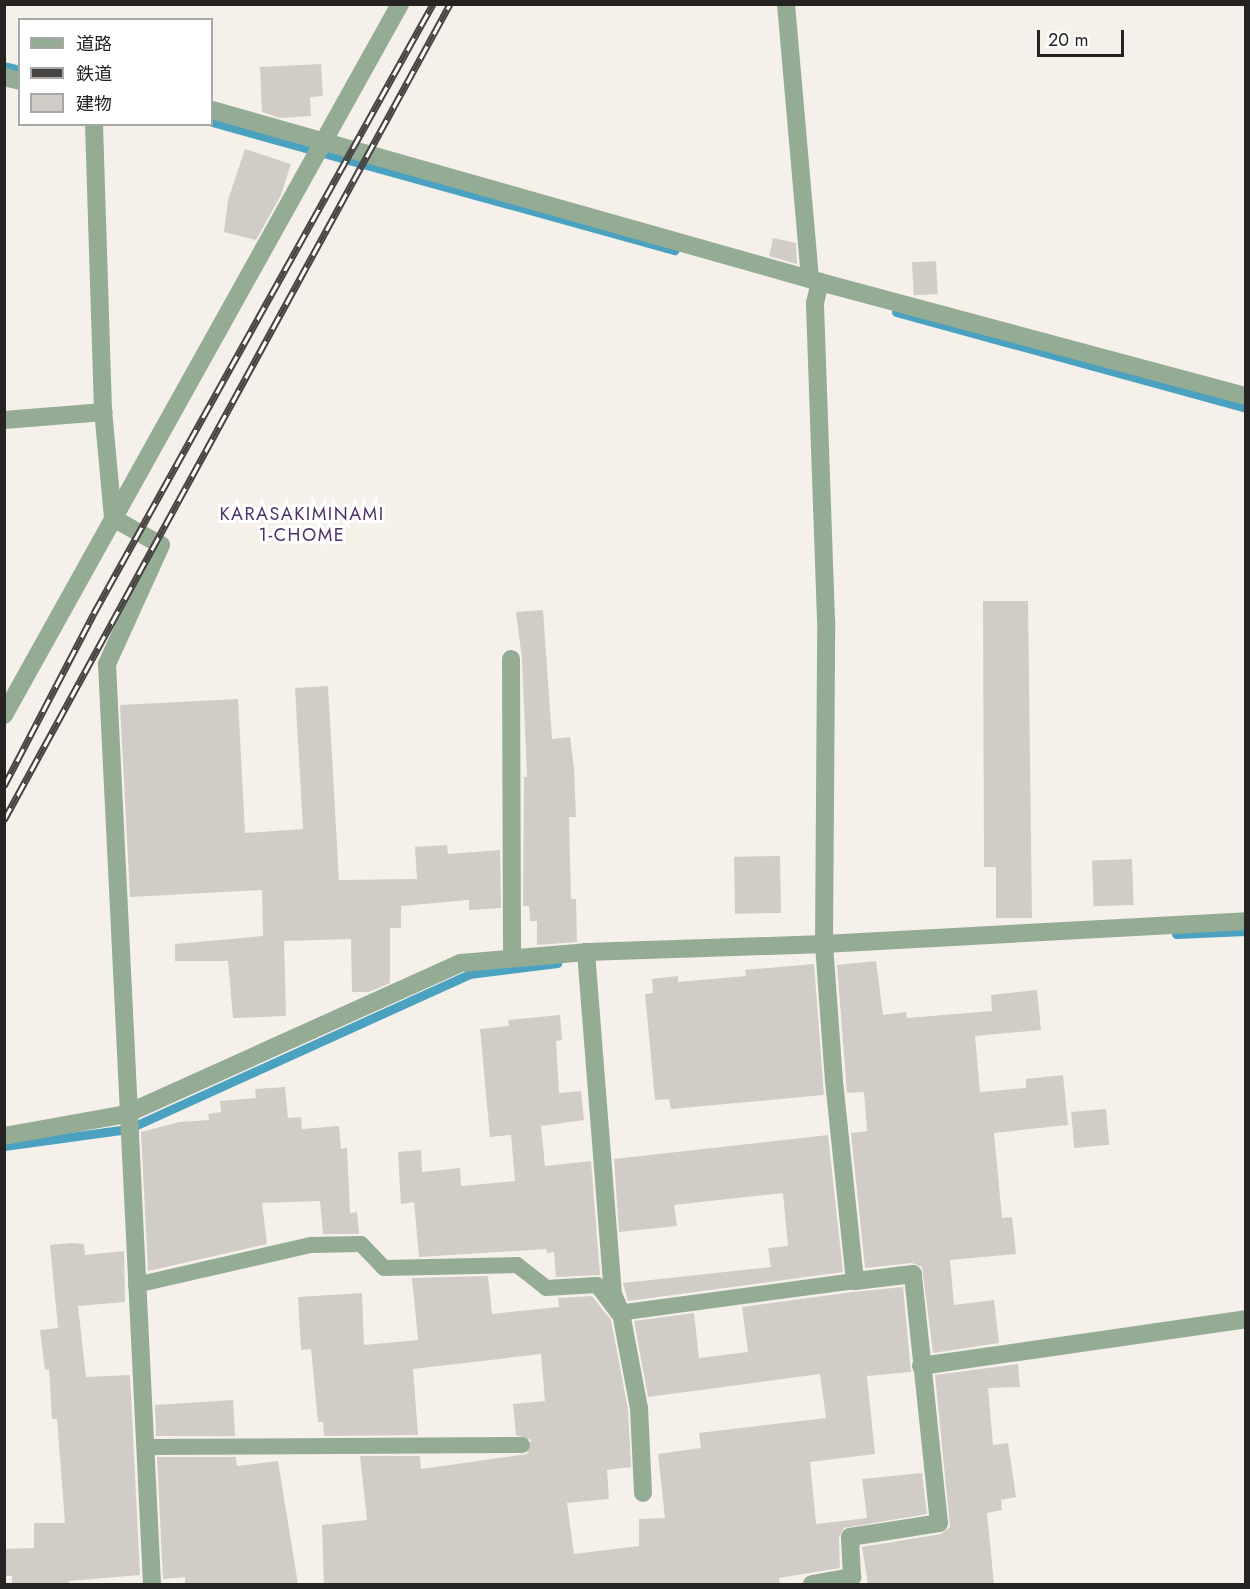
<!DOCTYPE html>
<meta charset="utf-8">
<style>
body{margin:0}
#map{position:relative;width:1250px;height:1589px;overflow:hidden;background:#f6f0eb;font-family:Jost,"Noto Sans JP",sans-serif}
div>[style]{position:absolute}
.stream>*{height:9px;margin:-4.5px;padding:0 4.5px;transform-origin:4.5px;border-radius:4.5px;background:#4ba2c0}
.building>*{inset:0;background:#d2ccc7;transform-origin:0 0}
.lane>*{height:16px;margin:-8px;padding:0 8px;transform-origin:8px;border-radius:8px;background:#95ac94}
.street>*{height:18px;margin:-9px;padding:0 9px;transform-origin:9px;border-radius:9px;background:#95ac94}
.rail>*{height:7px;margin-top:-3.5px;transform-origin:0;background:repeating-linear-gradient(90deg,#fff 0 14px,#464341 0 28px);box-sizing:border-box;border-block:2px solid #464341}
span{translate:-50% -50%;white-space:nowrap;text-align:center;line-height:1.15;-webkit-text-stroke:6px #fff;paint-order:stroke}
.neighbourhood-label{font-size:18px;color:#4f3069;letter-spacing:1.5px}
.frame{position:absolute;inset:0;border:6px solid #262422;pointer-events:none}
.legend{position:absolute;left:18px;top:18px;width:195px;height:108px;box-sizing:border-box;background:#fff;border:2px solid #a8a7a7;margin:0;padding:8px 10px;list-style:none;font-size:18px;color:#262422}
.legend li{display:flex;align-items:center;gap:12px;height:30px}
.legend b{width:30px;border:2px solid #a8a7a7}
.scale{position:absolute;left:1037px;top:30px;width:87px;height:27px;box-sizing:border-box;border:3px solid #262422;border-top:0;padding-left:8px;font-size:18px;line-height:21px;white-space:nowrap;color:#262422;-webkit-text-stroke:4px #fff;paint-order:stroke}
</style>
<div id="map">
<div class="stream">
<i style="left:4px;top:66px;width:16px;rotate:14deg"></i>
<i style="left:212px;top:122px;width:480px;rotate:15.5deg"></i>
<i style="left:896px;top:312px;width:363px;rotate:15.3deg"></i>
<i style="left:1176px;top:934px;width:70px;rotate:-2.5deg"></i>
<i style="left:4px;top:1146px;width:125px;rotate:-7.8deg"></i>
<i style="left:128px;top:1129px;width:375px;rotate:-24.4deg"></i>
<i style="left:469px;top:974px;width:89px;rotate:-7.1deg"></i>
</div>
<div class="building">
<i style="clip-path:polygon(321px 64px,323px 96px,310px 97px,311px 116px,280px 118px,262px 112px,260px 67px)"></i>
<i style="clip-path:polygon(245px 149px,291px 164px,281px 195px,256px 240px,224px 232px,228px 200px)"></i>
<i style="clip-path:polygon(773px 238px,796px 243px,797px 264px,769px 256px)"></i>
<i style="left:936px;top:261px;width:33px;height:24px;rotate:87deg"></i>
<i style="clip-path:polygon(983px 601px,1028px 601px,1032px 918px,996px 918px,996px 867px,984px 867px)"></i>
<i style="clip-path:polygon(543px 610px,552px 739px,570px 737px,574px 768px,576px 817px,569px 817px,571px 899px,576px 899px,577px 942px,537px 945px,537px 921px,530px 921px,529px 906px,523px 906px,524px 777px,527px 777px,522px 659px,516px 612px)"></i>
<i style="clip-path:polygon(328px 686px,339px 880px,417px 879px,415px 847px,447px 845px,448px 854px,500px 850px,501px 908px,469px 910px,469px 900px,401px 906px,401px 928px,390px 928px,390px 983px,369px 992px,352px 992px,351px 939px,284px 941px,286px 1016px,233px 1018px,228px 961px,175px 961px,175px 944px,263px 936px,262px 890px,130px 897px,120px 705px,238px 699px,245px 833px,303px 829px,295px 688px)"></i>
<i style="left:780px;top:856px;width:57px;height:46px;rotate:89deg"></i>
<i style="left:1132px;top:859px;width:46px;height:40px;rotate:88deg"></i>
<i style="clip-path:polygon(876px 961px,883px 1015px,906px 1012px,907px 1018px,992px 1011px,991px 995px,1037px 990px,1041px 1030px,975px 1036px,980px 1092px,1026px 1088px,1026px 1079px,1063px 1075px,1068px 1125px,994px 1133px,1002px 1218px,1012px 1217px,1016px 1254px,950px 1260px,954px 1305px,994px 1300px,999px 1343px,933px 1353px,922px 1267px,912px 1263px,865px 1268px,851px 1133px,867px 1131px,864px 1092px,847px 1093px,837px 965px)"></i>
<i style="clip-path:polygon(814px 964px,824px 1095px,671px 1109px,669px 1099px,655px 1100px,645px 994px,653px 993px,652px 979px,678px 976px,678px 982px,746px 976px,745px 970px)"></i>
<i style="clip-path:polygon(560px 1015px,562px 1040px,556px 1041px,559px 1093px,581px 1091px,584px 1120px,541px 1126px,545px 1166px,591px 1161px,600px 1275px,556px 1277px,554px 1252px,547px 1253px,546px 1249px,419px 1257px,414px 1202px,401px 1204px,398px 1152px,421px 1150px,422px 1172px,460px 1168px,461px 1186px,515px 1181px,511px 1135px,490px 1137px,480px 1029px,509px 1026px,508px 1020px)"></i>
<i style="clip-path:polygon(285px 1087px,288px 1118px,301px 1117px,302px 1129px,339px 1126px,341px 1149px,347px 1148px,350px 1213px,357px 1212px,359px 1234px,323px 1234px,320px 1201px,262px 1203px,267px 1244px,148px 1271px,141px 1132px,179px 1122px,209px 1120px,208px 1114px,221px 1112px,220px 1101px,256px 1098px,255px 1089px)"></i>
<i style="left:1106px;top:1109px;width:36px;height:35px;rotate:85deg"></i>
<i style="clip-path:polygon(828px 1135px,843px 1272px,628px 1301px,623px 1283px,771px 1267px,768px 1248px,788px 1246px,783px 1193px,674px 1205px,677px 1226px,619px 1232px,614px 1159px)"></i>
<i style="clip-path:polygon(70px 1243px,84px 1244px,85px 1255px,124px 1251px,125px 1302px,78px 1306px,86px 1377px,130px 1375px,140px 1575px,69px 1581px,69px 1584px,12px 1584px,12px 1576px,4px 1576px,4px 1549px,34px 1548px,34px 1523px,65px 1523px,57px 1419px,52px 1419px,49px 1369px,45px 1370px,40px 1330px,58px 1328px,50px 1245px)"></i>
<i style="clip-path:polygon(488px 1276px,492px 1314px,559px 1307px,558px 1298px,592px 1296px,611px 1320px,628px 1409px,631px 1467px,607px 1470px,609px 1499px,567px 1503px,574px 1554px,639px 1546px,639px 1519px,665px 1518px,658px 1454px,701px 1448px,699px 1433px,826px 1418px,820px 1374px,648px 1397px,634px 1321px,694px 1313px,699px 1358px,748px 1352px,742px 1307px,853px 1292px,903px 1287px,911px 1372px,867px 1376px,875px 1454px,810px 1462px,816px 1524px,867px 1518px,862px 1479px,922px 1473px,927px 1514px,844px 1528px,839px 1537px,840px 1568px,779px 1578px,780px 1584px,324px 1584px,322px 1525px,367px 1520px,360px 1456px,420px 1456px,421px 1469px,527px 1454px,531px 1440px,516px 1435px,513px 1404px,545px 1401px,541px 1354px,413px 1369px,418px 1435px,324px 1436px,323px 1422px,318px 1422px,311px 1349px,301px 1350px,298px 1297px,362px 1293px,364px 1345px,418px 1340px,412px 1278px)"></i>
<i style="clip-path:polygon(1018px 1364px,1020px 1387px,988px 1388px,993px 1445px,1008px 1443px,1016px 1497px,1001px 1500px,1002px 1510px,987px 1513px,994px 1584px,868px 1584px,862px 1547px,941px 1534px,950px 1527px,935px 1375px)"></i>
<i style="clip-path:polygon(233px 1400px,235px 1436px,156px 1436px,155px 1405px)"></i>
<i style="clip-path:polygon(157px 1457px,236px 1457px,237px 1466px,278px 1461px,298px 1584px,185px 1584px,185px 1577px,163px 1579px)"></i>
</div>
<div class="lane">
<i style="left:136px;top:1285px;width:180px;rotate:-12.9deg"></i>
<i style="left:311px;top:1245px;width:50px;rotate:-1.1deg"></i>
<i style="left:361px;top:1244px;width:33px;rotate:46deg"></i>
<i style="left:384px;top:1268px;width:133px;rotate:-1.3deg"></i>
<i style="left:517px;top:1265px;width:37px;rotate:38deg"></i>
<i style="left:546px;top:1288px;width:51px;rotate:-3.4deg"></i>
<i style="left:597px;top:1285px;width:35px;rotate:53deg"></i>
<i style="left:618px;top:1313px;width:239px;rotate:-7.7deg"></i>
<i style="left:145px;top:1447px;width:377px;rotate:-0.3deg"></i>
</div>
<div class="street">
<i style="left:786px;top:4px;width:276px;rotate:85deg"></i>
<i style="left:4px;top:77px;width:16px;rotate:14deg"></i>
<i style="left:212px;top:110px;width:632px;rotate:15.8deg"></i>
<i style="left:820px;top:282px;width:441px;rotate:15deg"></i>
<i style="left:94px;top:124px;width:286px;rotate:88.2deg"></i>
<i style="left:103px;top:410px;width:108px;rotate:84.7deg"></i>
<i style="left:113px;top:518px;width:55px;rotate:29.4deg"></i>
<i style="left:161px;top:545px;width:131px;rotate:114.4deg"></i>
<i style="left:107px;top:664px;width:921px;rotate:87.2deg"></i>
<i style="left:4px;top:420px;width:100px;rotate:-4.6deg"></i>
<i style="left:511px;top:659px;width:298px;rotate:89.8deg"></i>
<i style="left:4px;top:715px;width:814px;rotate:-60.88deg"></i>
<i style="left:586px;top:952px;width:343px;rotate:85.5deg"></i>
<i style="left:613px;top:1294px;width:21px;rotate:67deg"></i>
<i style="left:621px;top:1313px;width:97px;rotate:79.3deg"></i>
<i style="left:639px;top:1408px;width:85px;rotate:87.3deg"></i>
<i style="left:4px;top:1136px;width:124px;rotate:-10.2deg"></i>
<i style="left:126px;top:1114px;width:367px;rotate:-24.3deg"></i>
<i style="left:461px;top:963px;width:125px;rotate:-5deg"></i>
<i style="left:586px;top:952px;width:238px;rotate:-1.9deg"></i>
<i style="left:824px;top:944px;width:423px;rotate:-3.1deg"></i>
<i style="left:921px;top:1366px;width:328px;rotate:-8.2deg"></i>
<i style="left:812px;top:1584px;width:41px;rotate:-9.9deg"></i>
<i style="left:852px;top:1577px;width:40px;rotate:-92.9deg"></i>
<i style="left:850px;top:1537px;width:90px;rotate:-8.9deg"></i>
<i style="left:939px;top:1523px;width:250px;rotate:-96deg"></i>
<i style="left:913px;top:1274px;width:58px;rotate:173.1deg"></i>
<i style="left:855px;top:1281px;width:201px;rotate:-96deg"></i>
<i style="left:834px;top:1081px;width:137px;rotate:-94.2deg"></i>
<i style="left:824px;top:944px;width:324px;rotate:-89.6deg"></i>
<i style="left:826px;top:620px;width:317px;rotate:-92deg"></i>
<i style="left:815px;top:303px;width:22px;rotate:-77deg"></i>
</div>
<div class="rail">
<i style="left:4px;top:786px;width:195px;rotate:-62.5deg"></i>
<i style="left:94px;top:613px;width:697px;rotate:-60.9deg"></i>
<i style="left:4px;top:820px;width:930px;rotate:-61.34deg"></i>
</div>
<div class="neighbourhood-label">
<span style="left:302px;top:525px">KARASAKIMINAMI<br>1-CHOME</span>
</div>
<div class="frame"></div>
<ul class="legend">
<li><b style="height:8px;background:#95ac94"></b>道路</li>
<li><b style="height:8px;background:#464341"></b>鉄道</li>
<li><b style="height:16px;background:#d2ccc7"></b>建物</li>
</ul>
<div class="scale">20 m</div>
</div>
